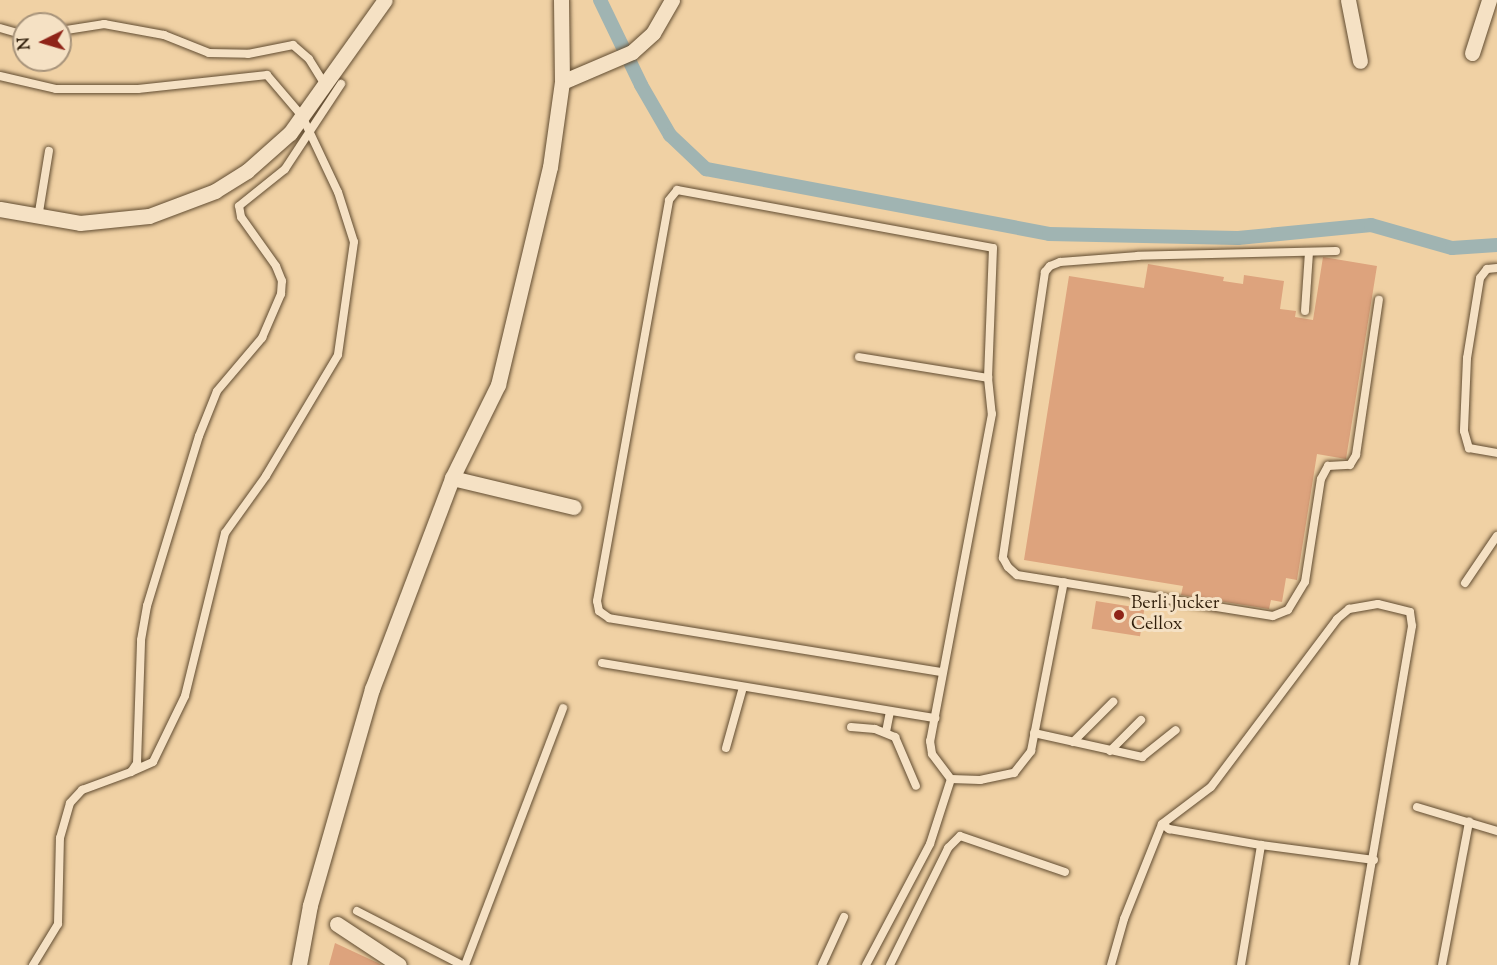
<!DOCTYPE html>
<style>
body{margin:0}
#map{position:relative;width:1497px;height:965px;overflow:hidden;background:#f0d1a4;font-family:"Sorts Mill Goudy",serif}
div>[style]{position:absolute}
.canal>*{height:14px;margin:-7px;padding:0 7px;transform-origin:7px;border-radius:7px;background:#a0b4b2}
.building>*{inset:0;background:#dda37d;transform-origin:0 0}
.roads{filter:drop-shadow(0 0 2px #614c31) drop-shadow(0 0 2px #614c31)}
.service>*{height:8px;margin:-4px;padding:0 4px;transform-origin:4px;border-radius:4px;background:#f5e1c4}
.minor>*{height:15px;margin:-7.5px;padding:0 7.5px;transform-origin:7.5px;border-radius:7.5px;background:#f5e1c4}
.dots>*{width:16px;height:16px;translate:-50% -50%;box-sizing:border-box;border:3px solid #f5e1c4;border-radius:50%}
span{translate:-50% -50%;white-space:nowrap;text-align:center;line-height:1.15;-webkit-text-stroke:6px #f5e1c4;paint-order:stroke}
.poi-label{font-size:18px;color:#311f0b}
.left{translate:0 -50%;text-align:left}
.north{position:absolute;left:12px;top:12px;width:60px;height:60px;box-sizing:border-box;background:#f5e1c4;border:2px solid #a7937a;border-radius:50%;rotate:265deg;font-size:16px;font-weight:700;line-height:24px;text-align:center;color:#311f0b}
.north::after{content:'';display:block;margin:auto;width:21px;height:27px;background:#8f2418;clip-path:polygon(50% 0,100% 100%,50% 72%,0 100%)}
</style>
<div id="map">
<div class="canal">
<i style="left:600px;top:0;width:94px;rotate:64.2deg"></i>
<i style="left:641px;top:85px;width:58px;rotate:59.9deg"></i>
<i style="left:670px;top:135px;width:50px;rotate:43.4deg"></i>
<i style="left:706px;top:169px;width:349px;rotate:10.7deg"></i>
<i style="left:1049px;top:234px;width:189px;rotate:1.2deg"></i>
<i style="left:1238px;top:238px;width:134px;rotate:-5.6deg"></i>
<i style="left:1371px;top:225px;width:84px;rotate:15.9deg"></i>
<i style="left:1452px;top:248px;width:45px;rotate:-3.8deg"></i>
</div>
<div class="building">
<i style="clip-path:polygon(1323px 257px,1377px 266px,1346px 459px,1317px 454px,1297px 580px,1286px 578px,1282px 602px,1271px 600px,1269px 609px,1181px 595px,1183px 586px,1024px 560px,1069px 276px,1144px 288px,1148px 264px,1224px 277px,1223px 281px,1243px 284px,1244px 275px,1284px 281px,1280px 309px,1296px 311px,1295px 317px,1313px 320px)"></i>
<i style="left:1096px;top:601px;width:49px;height:28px;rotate:9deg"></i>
<i style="clip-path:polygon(335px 943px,378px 963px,381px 965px,329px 965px)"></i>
</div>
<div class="roads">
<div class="service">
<i style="left:0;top:28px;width:25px;rotate:16deg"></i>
<i style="left:60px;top:31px;width:45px;rotate:-9deg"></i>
<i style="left:104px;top:24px;width:61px;rotate:10.4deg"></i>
<i style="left:164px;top:35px;width:48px;rotate:21.8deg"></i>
<i style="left:209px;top:53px;width:39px;rotate:1deg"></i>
<i style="left:248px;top:54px;width:46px;rotate:-11.3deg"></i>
<i style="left:293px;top:45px;width:21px;rotate:41deg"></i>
<i style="left:309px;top:59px;width:31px;rotate:58deg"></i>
<i style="left:0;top:76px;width:57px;rotate:13.1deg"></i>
<i style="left:56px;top:89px;width:82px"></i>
<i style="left:138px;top:89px;width:130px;rotate:-6.2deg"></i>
<i style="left:267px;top:75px;width:54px;rotate:49.5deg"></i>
<i style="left:302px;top:116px;width:84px;rotate:64.7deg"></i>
<i style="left:338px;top:192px;width:52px;rotate:72.3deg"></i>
<i style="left:354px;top:242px;width:114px;rotate:98.1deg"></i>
<i style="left:338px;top:355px;width:141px;rotate:120.8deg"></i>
<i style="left:266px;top:476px;width:70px;rotate:125.7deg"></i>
<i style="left:225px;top:533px;width:168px;rotate:103.8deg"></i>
<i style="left:185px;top:696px;width:73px;rotate:115.9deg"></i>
<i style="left:153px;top:762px;width:24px;rotate:156deg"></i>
<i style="left:38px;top:218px;width:68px;rotate:-80.7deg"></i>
<i style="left:1336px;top:251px;width:198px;rotate:178.6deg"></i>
<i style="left:1138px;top:256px;width:78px;rotate:175.6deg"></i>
<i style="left:1060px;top:262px;width:11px;rotate:158deg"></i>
<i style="left:1050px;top:266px;width:8px;rotate:130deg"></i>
<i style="left:1045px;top:272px;width:289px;rotate:98.4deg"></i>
<i style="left:1003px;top:558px;width:10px;rotate:61deg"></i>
<i style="left:1008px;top:567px;width:12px;rotate:42deg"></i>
<i style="left:1017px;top:575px;width:259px;rotate:9.1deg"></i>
<i style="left:1273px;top:616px;width:16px;rotate:-22deg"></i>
<i style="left:1288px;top:610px;width:33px;rotate:-59deg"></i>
<i style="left:1305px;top:582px;width:104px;rotate:-81.2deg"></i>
<i style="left:1321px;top:479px;width:15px;rotate:-62deg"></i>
<i style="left:1328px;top:466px;width:22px;rotate:-3deg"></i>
<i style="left:1350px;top:465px;width:12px;rotate:-59deg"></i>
<i style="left:1356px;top:455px;width:157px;rotate:-81.6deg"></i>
<i style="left:1497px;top:268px;width:10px;rotate:174deg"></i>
<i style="left:1487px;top:269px;width:11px;rotate:128deg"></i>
<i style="left:1480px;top:278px;width:81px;rotate:99.2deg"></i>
<i style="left:1467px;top:358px;width:73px;rotate:92.4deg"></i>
<i style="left:1464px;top:431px;width:18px;rotate:74deg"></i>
<i style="left:1469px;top:448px;width:28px;rotate:10deg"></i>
<i style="left:1305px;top:311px;width:58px;rotate:-86.1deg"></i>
<i style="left:859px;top:357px;width:131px;rotate:9.2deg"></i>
<i style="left:1465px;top:583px;width:57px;rotate:-55.8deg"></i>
<i style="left:602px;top:663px;width:338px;rotate:9.4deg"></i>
<i style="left:941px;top:672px;width:336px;rotate:-170.8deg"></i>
<i style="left:609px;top:618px;width:12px;rotate:-145deg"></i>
<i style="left:599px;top:611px;width:10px;rotate:-101deg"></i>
<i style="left:597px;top:601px;width:407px;rotate:-79.8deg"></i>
<i style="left:669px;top:200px;width:13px;rotate:-51deg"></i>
<i style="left:677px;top:190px;width:321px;rotate:10.4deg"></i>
<i style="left:993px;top:248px;width:130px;rotate:92.2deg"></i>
<i style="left:988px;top:378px;width:36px;rotate:84deg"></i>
<i style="left:992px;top:414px;width:333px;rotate:100.7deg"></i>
<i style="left:930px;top:741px;width:13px;rotate:81deg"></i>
<i style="left:932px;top:754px;width:31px;rotate:53deg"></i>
<i style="left:851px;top:727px;width:24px;rotate:5deg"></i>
<i style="left:875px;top:729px;width:22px;rotate:22deg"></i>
<i style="left:895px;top:737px;width:53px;rotate:66.8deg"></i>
<i style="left:886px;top:732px;width:21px;rotate:-79deg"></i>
<i style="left:1034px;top:733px;width:111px;rotate:12.5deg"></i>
<i style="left:1142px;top:757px;width:43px;rotate:-38.5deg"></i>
<i style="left:1073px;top:742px;width:57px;rotate:-45deg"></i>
<i style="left:726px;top:748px;width:63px;rotate:-74.4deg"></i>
<i style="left:1110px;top:751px;width:44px;rotate:-45deg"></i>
<i style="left:1417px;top:807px;width:84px;rotate:16.7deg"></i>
<i style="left:1162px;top:824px;width:9px;rotate:36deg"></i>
<i style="left:1169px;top:829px;width:93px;rotate:9.9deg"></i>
<i style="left:1261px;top:845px;width:114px;rotate:7.6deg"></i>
<i style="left:357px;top:911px;width:118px;rotate:27.2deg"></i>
<i style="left:33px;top:965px;width:48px;rotate:-58.6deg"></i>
<i style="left:58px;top:924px;width:86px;rotate:-88.7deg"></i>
<i style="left:60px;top:838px;width:36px;rotate:-74deg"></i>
<i style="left:70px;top:803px;width:18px;rotate:-47deg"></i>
<i style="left:82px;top:790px;width:52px;rotate:-20.2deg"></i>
<i style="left:131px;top:772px;width:11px;rotate:-56deg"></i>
<i style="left:137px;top:763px;width:123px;rotate:-88.1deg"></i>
<i style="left:141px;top:640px;width:35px;rotate:-80deg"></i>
<i style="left:147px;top:606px;width:178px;rotate:-73deg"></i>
<i style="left:199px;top:436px;width:48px;rotate:-68.2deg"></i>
<i style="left:217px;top:391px;width:70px;rotate:-49.7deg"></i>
<i style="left:262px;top:338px;width:48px;rotate:-66.6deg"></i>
<i style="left:281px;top:294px;width:13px;rotate:-86deg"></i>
<i style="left:282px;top:281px;width:16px;rotate:-112deg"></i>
<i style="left:276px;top:266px;width:60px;rotate:-125.5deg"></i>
<i style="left:241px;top:217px;width:11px;rotate:-100deg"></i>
<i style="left:239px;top:206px;width:59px;rotate:-38.8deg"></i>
<i style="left:285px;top:169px;width:102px;rotate:-56.6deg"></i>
<i style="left:465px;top:965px;width:275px;rotate:-69.1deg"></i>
<i style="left:822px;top:965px;width:53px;rotate:-65.4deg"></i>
<i style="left:866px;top:965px;width:137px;rotate:-62.1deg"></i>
<i style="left:930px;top:844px;width:68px;rotate:-72.1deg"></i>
<i style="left:951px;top:779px;width:29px;rotate:2deg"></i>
<i style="left:980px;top:780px;width:35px;rotate:-12deg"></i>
<i style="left:1014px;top:773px;width:28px;rotate:-52deg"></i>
<i style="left:1031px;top:751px;width:172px;rotate:-79deg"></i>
<i style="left:890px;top:965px;width:131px;rotate:-63.6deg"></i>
<i style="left:948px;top:848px;width:17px;rotate:-45deg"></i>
<i style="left:960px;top:836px;width:111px;rotate:18.9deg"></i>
<i style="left:1111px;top:965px;width:48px;rotate:-74.2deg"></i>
<i style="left:1124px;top:919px;width:102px;rotate:-68.2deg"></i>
<i style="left:1162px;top:824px;width:61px;rotate:-37.1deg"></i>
<i style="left:1211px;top:787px;width:210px;rotate:-53.1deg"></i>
<i style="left:1337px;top:619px;width:16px;rotate:-40deg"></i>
<i style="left:1349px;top:609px;width:29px;rotate:-10deg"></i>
<i style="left:1378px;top:604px;width:33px;rotate:14deg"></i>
<i style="left:1410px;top:612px;width:14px;rotate:82deg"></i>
<i style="left:1412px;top:626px;width:344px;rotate:99.7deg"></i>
<i style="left:1241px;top:965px;width:122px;rotate:-80.5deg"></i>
<i style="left:1442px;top:965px;width:146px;rotate:-79.3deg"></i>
</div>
<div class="minor">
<i style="left:1348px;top:0;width:62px;rotate:78.9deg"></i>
<i style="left:1472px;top:53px;width:56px;rotate:-72.2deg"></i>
<i style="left:562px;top:82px;width:76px;rotate:-23.2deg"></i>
<i style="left:632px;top:52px;width:28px;rotate:-42deg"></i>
<i style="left:653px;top:33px;width:38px;rotate:-60deg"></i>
<i style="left:0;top:209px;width:81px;rotate:9.9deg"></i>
<i style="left:80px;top:223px;width:69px;rotate:-5.8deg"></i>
<i style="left:149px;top:216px;width:71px;rotate:-20.7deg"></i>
<i style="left:215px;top:191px;width:38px;rotate:-32deg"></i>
<i style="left:247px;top:171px;width:57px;rotate:-41.5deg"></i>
<i style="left:290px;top:133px;width:163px;rotate:-54.5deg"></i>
<i style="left:452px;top:478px;width:125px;rotate:13.4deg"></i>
<i style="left:337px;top:924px;width:74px;rotate:33.5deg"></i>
<i style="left:299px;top:965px;width:61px;rotate:-79.6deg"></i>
<i style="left:310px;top:905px;width:225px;rotate:-74deg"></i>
<i style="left:372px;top:689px;width:226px;rotate:-69.2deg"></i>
<i style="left:452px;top:478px;width:104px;rotate:-63.7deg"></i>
<i style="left:498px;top:385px;width:224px;rotate:-76.6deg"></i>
<i style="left:550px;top:167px;width:86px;rotate:-82deg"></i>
<i style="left:562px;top:82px;width:82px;rotate:-90.7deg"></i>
</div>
</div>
<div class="dots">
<i style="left:1119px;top:615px;background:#8f2418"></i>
</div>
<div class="poi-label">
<span class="left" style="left:1131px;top:615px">Berli Jucker<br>Cellox</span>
</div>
<div class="north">N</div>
</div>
